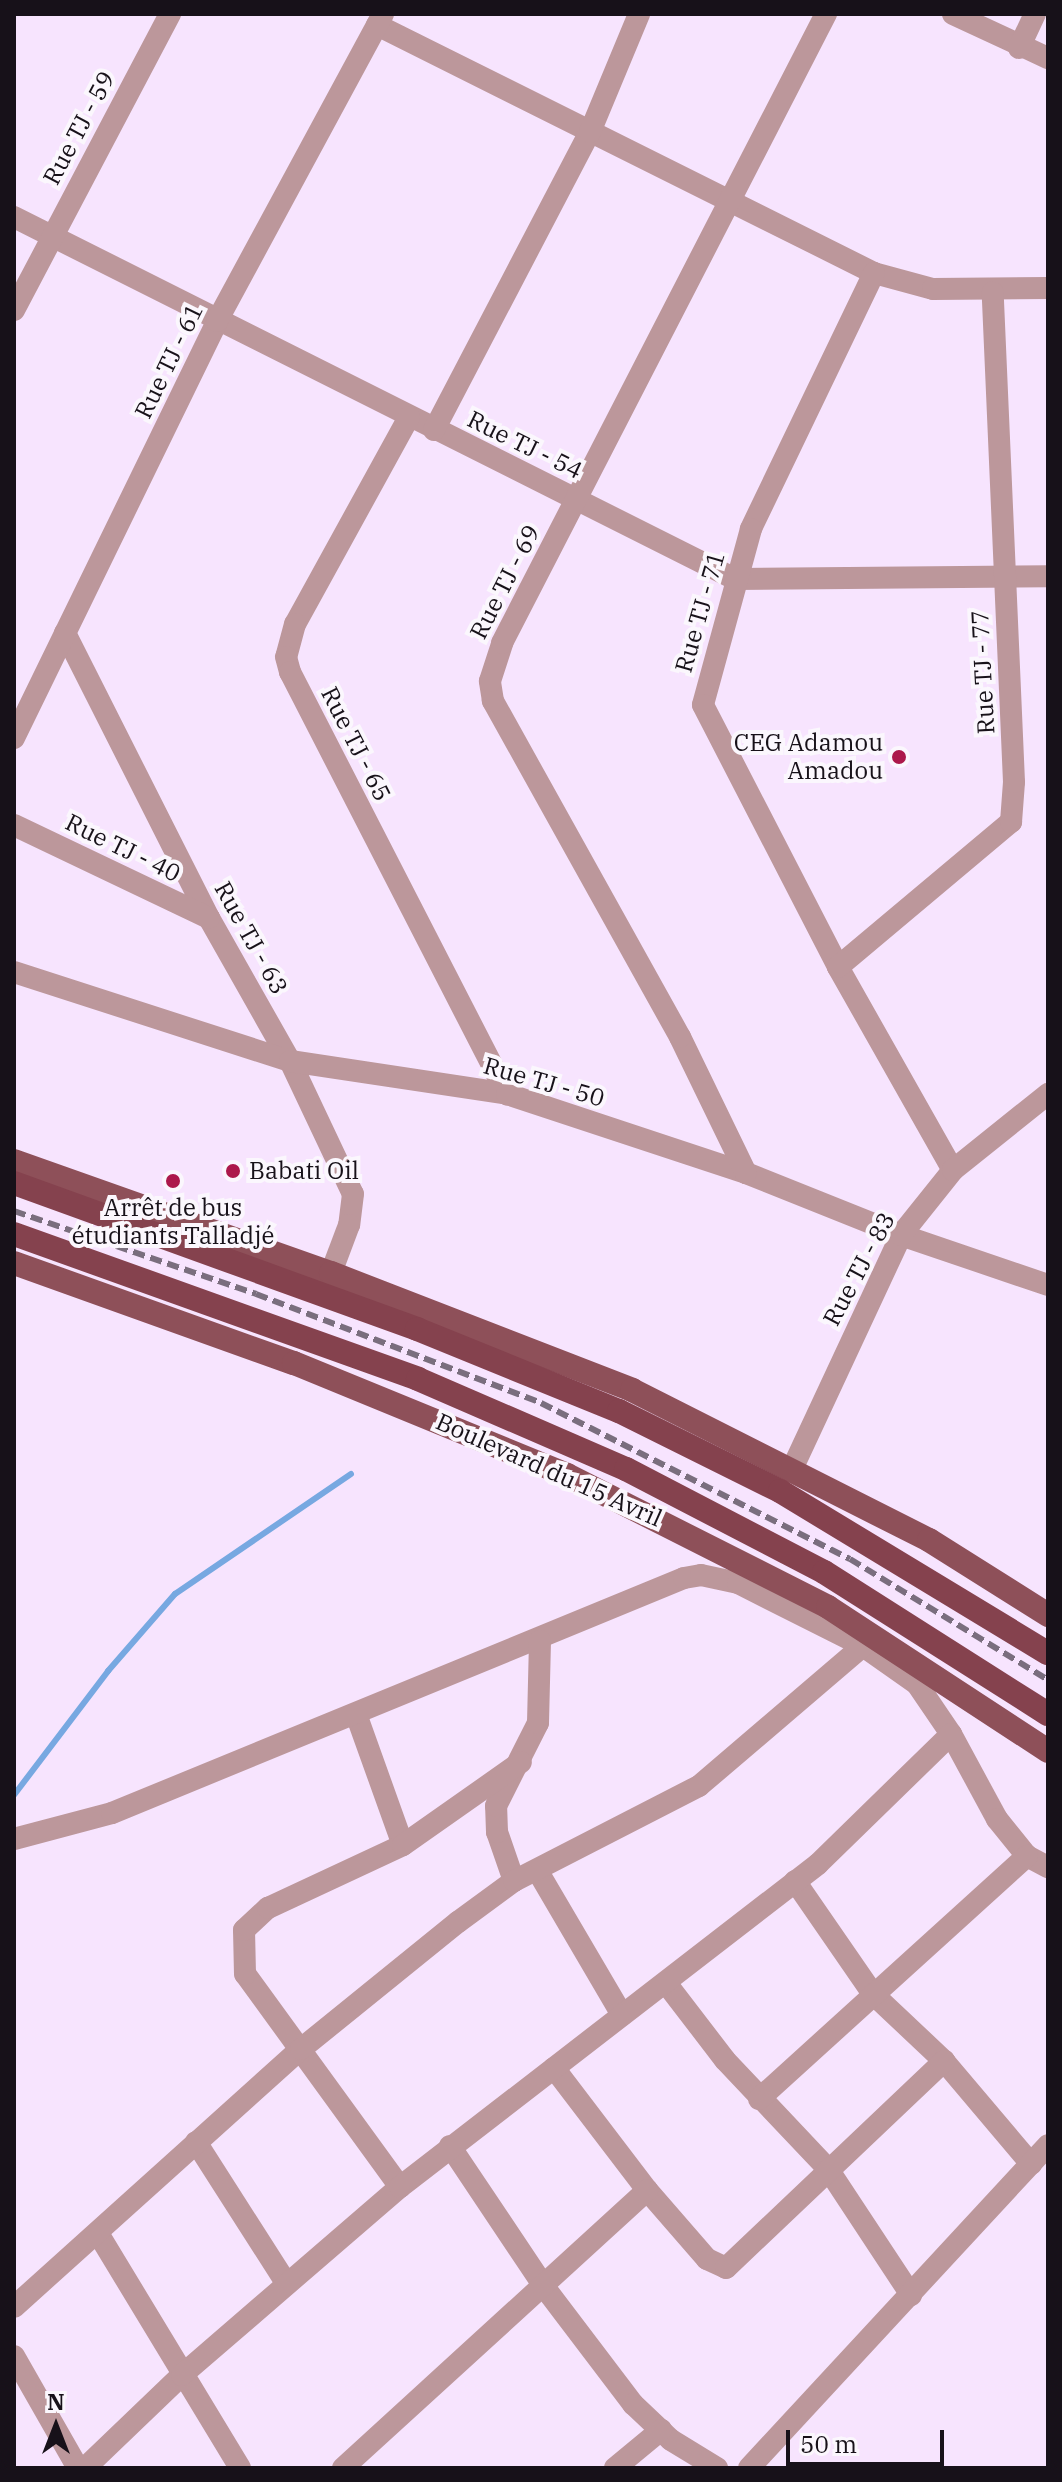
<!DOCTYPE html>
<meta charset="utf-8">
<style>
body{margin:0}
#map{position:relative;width:1062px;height:2482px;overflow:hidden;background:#f7e4fe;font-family:"IBM Plex Serif",serif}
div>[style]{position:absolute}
.stream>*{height:6px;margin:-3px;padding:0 3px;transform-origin:3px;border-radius:3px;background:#77a8e1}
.minor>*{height:22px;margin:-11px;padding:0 11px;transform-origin:11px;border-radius:11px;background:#bc979b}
.primary>*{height:24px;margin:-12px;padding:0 12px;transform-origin:12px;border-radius:12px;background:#8e5059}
.trunk>*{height:24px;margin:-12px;padding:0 12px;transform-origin:12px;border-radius:12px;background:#85424e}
.rail>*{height:6px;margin-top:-3px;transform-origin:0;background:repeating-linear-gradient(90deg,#7a6e7e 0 12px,transparent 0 18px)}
.dots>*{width:22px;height:22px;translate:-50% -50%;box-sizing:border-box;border:4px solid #fbf7fd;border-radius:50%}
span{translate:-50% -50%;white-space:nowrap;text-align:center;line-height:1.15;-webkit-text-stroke:8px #fbf7fd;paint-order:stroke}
.street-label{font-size:24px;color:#171119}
.poi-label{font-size:24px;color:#171119}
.right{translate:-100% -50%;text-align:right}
.left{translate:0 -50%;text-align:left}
.frame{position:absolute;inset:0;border:16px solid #171119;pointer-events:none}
.north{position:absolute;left:16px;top:2386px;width:80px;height:80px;-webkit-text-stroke:6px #fbf7fd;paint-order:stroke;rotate:0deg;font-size:22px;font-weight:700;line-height:32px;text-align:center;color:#171119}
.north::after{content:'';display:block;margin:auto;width:28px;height:36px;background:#171119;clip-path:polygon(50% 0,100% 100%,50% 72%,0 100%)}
.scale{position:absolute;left:786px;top:2430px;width:158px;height:36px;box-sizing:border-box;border:4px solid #171119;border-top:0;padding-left:10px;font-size:24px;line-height:28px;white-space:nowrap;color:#171119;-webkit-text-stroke:6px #fbf7fd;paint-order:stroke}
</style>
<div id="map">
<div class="stream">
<i style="left:14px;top:1795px;width:156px;rotate:-52.8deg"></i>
<i style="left:108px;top:1671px;width:102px;rotate:-49deg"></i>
<i style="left:175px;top:1594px;width:213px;rotate:-34.3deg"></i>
</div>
<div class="minor">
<i style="left:953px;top:14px;width:105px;rotate:24.9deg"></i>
<i style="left:377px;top:25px;width:555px;rotate:26.52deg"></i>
<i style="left:874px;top:273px;width:61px;rotate:15.2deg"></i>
<i style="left:933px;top:289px;width:115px;rotate:-0.5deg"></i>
<i style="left:1019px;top:48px;width:38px;rotate:-65deg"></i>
<i style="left:14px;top:217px;width:807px;rotate:26.66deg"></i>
<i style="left:735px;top:579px;width:313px;rotate:-0.5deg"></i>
<i style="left:874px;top:273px;width:284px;rotate:115.7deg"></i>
<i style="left:751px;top:529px;width:182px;rotate:105.3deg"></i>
<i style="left:703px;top:705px;width:295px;rotate:62.7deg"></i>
<i style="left:838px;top:967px;width:233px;rotate:60.5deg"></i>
<i style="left:14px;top:310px;width:335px;rotate:-62.2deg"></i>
<i style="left:409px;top:417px;width:236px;rotate:118.8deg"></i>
<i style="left:295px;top:624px;width:34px;rotate:105deg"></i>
<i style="left:286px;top:657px;width:16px;rotate:75deg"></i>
<i style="left:290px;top:672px;width:475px;rotate:62.8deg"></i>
<i style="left:434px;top:430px;width:336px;rotate:-62.4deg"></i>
<i style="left:590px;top:132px;width:128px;rotate:-67.4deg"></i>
<i style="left:65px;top:633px;width:319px;rotate:63.2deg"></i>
<i style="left:209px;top:918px;width:164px;rotate:60.5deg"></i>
<i style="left:290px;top:1061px;width:147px;rotate:64.7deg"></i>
<i style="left:353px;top:1194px;width:31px;rotate:97deg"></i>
<i style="left:349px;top:1225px;width:51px;rotate:110.6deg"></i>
<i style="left:14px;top:738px;width:464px;rotate:-64deg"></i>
<i style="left:217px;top:321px;width:349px;rotate:-61.6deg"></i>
<i style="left:14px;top:825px;width:216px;rotate:25.5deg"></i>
<i style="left:838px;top:967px;width:226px;rotate:-40deg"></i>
<i style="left:1011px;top:822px;width:40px;rotate:-85.7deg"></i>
<i style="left:1014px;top:782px;width:490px;rotate:-92.5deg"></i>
<i style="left:14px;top:972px;width:290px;rotate:17.9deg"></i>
<i style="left:290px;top:1061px;width:219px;rotate:8.6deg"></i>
<i style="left:507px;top:1094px;width:252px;rotate:18.3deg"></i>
<i style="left:746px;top:1173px;width:167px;rotate:21.8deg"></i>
<i style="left:901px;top:1235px;width:155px;rotate:18.8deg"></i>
<i style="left:746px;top:1173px;width:151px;rotate:-115.9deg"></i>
<i style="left:680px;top:1037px;width:385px;rotate:-119.1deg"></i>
<i style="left:493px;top:701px;width:20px;rotate:-99deg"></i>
<i style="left:490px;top:681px;width:40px;rotate:-72deg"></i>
<i style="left:502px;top:643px;width:708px;rotate:-62.75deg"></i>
<i style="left:793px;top:1467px;width:256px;rotate:-65deg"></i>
<i style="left:901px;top:1235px;width:83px;rotate:-51.3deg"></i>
<i style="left:953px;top:1170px;width:122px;rotate:-38.7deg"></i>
<i style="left:356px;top:1714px;width:139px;rotate:70.3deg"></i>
<i style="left:14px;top:1839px;width:101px;rotate:-14.9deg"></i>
<i style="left:112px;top:1813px;width:618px;rotate:-22.33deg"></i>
<i style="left:684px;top:1578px;width:17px;rotate:-10deg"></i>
<i style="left:701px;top:1575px;width:38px;rotate:12deg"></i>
<i style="left:738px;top:1583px;width:140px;rotate:26.7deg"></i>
<i style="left:863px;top:1646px;width:66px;rotate:35.1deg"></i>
<i style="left:917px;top:1684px;width:60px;rotate:55.8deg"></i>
<i style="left:951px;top:1734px;width:97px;rotate:61.6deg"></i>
<i style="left:997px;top:1819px;width:48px;rotate:51deg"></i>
<i style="left:1027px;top:1856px;width:24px;rotate:28deg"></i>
<i style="left:537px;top:1870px;width:168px;rotate:59.6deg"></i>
<i style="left:514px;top:1881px;width:52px;rotate:-109.1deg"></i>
<i style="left:497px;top:1832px;width:26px;rotate:-92deg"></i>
<i style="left:496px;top:1806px;width:93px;rotate:-63.2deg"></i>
<i style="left:538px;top:1723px;width:82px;rotate:-88.6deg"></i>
<i style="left:795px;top:1881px;width:137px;rotate:55.4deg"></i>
<i style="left:873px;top:1994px;width:98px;rotate:43.3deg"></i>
<i style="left:944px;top:2061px;width:135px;rotate:49.8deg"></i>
<i style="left:666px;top:1983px;width:97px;rotate:52.5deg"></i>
<i style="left:725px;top:2060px;width:150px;rotate:46.6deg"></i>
<i style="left:828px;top:2169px;width:151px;rotate:56.6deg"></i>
<i style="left:554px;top:2068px;width:153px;rotate:52.7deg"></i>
<i style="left:647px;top:2190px;width:91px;rotate:49deg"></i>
<i style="left:707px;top:2259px;width:21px;rotate:25deg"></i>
<i style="left:726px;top:2268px;width:301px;rotate:-43.5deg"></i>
<i style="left:759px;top:2099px;width:362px;rotate:-42.2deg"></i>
<i style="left:196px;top:2142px;width:167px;rotate:57.4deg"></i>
<i style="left:450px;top:2146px;width:171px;rotate:56.2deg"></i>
<i style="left:545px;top:2288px;width:146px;rotate:52.8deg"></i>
<i style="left:633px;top:2404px;width:52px;rotate:43.5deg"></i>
<i style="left:671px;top:2440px;width:54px;rotate:31.3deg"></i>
<i style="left:400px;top:2187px;width:263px;rotate:-126deg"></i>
<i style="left:245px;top:1974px;width:44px;rotate:-91.3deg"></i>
<i style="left:244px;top:1930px;width:33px;rotate:-43deg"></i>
<i style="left:268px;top:1908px;width:149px;rotate:-25deg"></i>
<i style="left:403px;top:1845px;width:144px;rotate:-35.1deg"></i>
<i style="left:99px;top:2235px;width:272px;rotate:58.8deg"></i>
<i style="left:14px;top:2307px;width:386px;rotate:-42deg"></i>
<i style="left:301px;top:2049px;width:202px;rotate:-39deg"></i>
<i style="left:458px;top:1922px;width:69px;rotate:-36.2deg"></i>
<i style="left:514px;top:1881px;width:208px;rotate:-27.2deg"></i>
<i style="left:699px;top:1786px;width:216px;rotate:-40.5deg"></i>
<i style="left:14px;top:2356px;width:129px;rotate:60.3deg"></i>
<i style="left:85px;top:2468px;width:134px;rotate:-43.8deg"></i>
<i style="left:182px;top:2375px;width:288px;rotate:-40.8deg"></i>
<i style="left:400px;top:2187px;width:528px;rotate:-37.69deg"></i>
<i style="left:818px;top:1864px;width:186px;rotate:-44.3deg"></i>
<i style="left:343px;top:2468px;width:412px;rotate:-42.4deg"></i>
<i style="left:615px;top:2468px;width:60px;rotate:-39.6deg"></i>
<i style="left:749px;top:2468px;width:440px;rotate:-47.2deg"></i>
</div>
<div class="primary">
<i style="left:14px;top:1161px;width:336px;rotate:19.5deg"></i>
<i style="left:331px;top:1273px;width:323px;rotate:21.2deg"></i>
<i style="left:632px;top:1390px;width:333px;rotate:26.8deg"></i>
<i style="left:929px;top:1540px;width:141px;rotate:32.2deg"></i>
<i style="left:14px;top:1263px;width:297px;rotate:19.7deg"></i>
<i style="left:294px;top:1363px;width:295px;rotate:22.3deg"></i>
<i style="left:567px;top:1475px;width:292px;rotate:26.8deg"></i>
<i style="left:828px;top:1607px;width:263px;rotate:33.2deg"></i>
</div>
<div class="trunk">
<i style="left:14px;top:1183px;width:429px;rotate:19.9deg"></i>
<i style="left:417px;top:1329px;width:218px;rotate:22.1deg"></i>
<i style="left:619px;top:1411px;width:180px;rotate:26.4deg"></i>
<i style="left:780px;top:1491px;width:313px;rotate:31.2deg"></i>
<i style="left:14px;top:1234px;width:429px;rotate:19.7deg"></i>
<i style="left:418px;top:1379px;width:227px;rotate:23.4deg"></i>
<i style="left:626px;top:1469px;width:223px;rotate:27.5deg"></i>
<i style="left:824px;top:1572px;width:265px;rotate:32.4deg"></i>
</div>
<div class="rail">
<i style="left:14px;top:1211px;width:256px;rotate:18.9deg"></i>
<i style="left:256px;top:1294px;width:305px;rotate:20.9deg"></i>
<i style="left:541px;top:1403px;width:346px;rotate:26.8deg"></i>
<i style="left:850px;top:1559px;width:232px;rotate:31.4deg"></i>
</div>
<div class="dots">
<i style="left:899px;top:757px;background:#ac194b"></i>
<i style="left:233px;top:1171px;background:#ac194b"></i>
<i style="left:173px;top:1181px;background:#ac194b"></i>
</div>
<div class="street-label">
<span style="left:79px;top:128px;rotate:-62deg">Rue TJ - 59</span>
<span style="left:169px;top:361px;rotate:-64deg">Rue TJ - 61</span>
<span style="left:525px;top:445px;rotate:26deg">Rue TJ - 54</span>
<span style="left:505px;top:582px;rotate:-63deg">Rue TJ - 69</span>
<span style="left:700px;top:612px;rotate:-74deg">Rue TJ - 71</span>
<span style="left:983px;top:672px;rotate:-93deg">Rue TJ - 77</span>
<span style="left:356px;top:744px;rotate:63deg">Rue TJ - 65</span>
<span style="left:123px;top:848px;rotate:26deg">Rue TJ - 40</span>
<span style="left:251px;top:938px;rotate:61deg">Rue TJ - 63</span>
<span style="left:544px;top:1082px;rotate:16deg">Rue TJ - 50</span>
<span style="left:859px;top:1269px;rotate:-62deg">Rue TJ - 83</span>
<span style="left:549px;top:1470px;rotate:24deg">Boulevard du 15 Avril</span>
</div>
<div class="poi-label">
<span class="right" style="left:883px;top:757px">CEG Adamou<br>Amadou</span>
<span class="left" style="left:249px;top:1171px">Babati Oil</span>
<span style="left:173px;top:1222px">Arrêt de bus<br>étudiants Talladjé</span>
</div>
<div class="frame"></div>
<div class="north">N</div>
<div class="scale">50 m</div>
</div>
